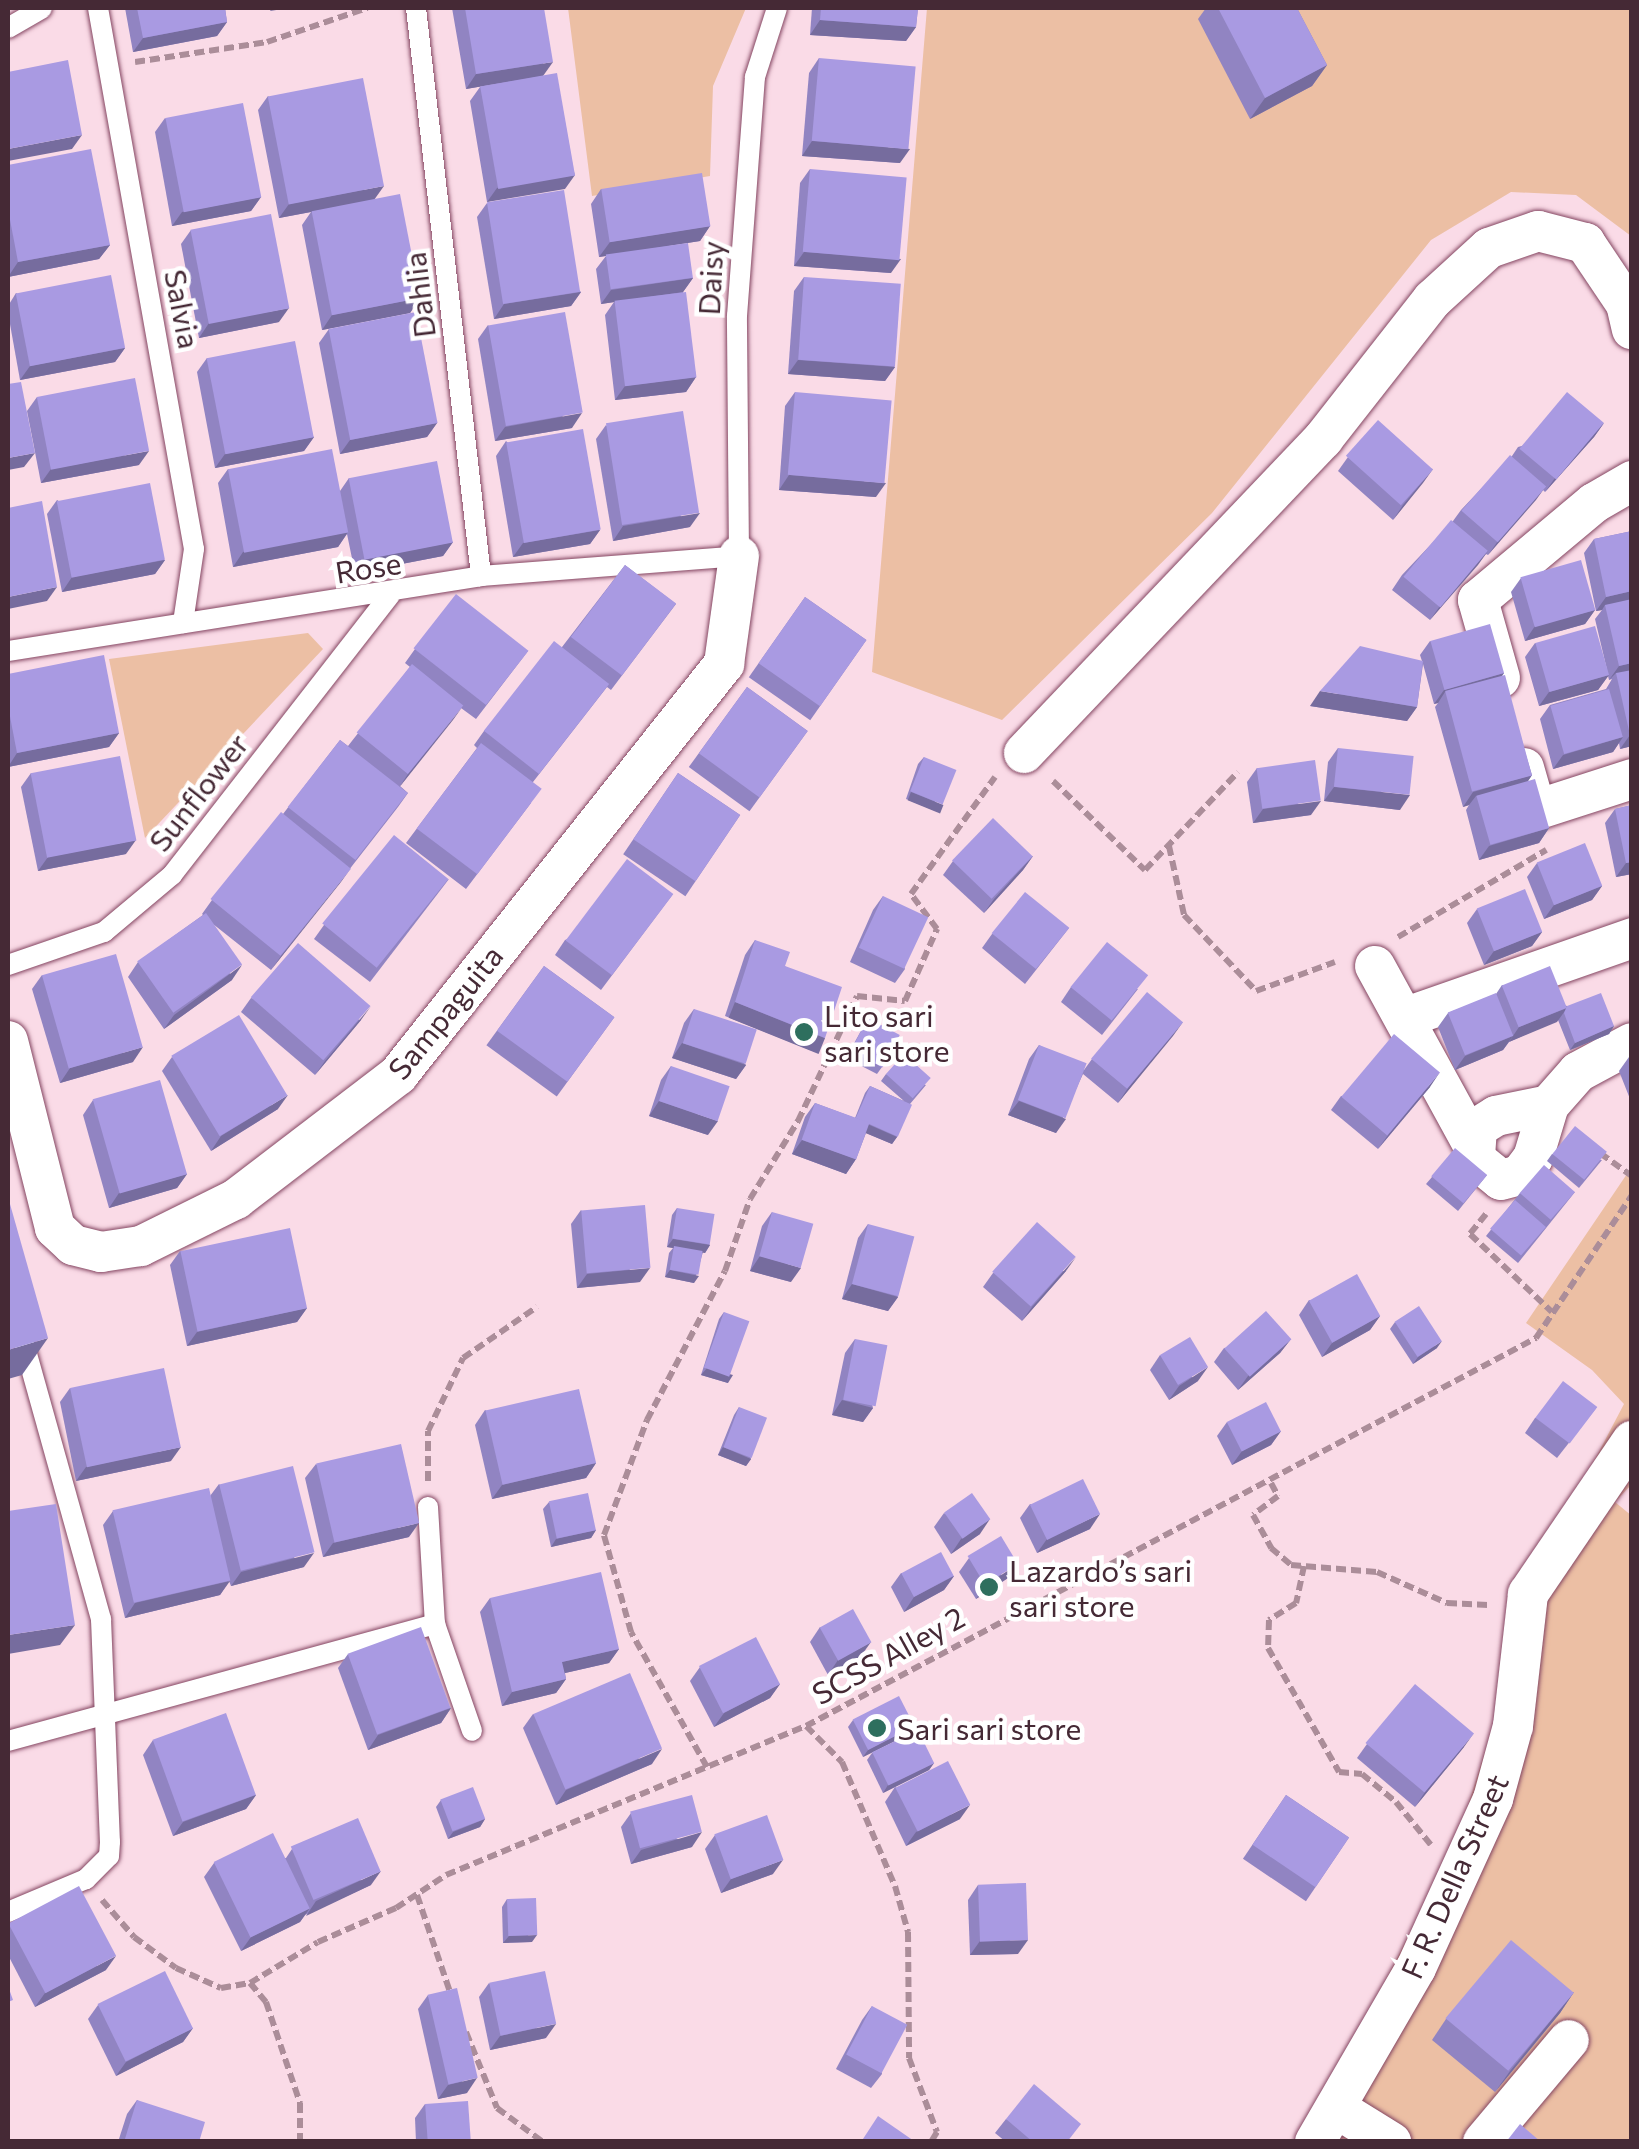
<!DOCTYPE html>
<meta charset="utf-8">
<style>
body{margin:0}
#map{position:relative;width:1639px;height:2149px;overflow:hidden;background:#fadbe7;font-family:Commissioner,sans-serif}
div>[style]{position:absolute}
.green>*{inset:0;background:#ecbfa4}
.path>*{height:6px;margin-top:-3px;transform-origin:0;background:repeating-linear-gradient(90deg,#ab8d99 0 10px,transparent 0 15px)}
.roads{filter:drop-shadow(0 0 2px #844561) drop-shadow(0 0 2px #844561)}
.service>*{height:20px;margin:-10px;padding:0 10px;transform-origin:10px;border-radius:10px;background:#fff}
.minor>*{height:40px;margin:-20px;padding:0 20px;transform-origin:20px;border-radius:20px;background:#fff}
.wall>*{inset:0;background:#9184c2;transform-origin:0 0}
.shaded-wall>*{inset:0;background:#766c9e;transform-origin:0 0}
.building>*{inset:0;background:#a99ae2;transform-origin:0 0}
.dots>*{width:28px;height:28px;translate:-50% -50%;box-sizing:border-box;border:5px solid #fff;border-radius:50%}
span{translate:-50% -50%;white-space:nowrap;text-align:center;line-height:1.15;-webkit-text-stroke:9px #fff;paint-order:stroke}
.street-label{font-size:30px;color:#452935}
.poi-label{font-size:30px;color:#452935}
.left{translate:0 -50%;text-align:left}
.frame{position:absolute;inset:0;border:10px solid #452935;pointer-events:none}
</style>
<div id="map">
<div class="green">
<i style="clip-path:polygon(568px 8px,746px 8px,713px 86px,710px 176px,592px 196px)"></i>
<i style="clip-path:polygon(927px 8px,1631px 8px,1631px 236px,1576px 195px,1511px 192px,1431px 240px,1212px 513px,1002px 720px,872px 672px)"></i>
<i style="clip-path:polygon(308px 633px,323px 649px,145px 838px,109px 659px)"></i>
<i style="clip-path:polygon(1631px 1168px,1632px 1484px,1615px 1502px,1632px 1516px,1631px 2141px,1302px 2142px,1455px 1846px,1552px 1541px,1624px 1404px,1592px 1370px,1526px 1323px)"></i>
</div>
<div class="path">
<i style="left:135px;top:62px;width:134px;rotate:-8.6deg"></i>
<i style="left:267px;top:42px;width:106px;rotate:-18.8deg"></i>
<i style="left:1053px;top:781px;width:128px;rotate:44.1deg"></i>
<i style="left:1145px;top:870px;width:135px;rotate:-46.5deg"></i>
<i style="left:1169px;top:846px;width:71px;rotate:77.7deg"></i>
<i style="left:1184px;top:915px;width:105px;rotate:46.5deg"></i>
<i style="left:1256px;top:991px;width:84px;rotate:-20.2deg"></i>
<i style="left:1398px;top:937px;width:172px;rotate:-30.4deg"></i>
<i style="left:1600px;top:1153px;width:39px;rotate:36deg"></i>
<i style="left:1486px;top:1214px;width:26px;rotate:129deg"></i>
<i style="left:1470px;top:1234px;width:113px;rotate:43.6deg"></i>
<i style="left:428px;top:1481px;width:50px;rotate:-90deg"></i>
<i style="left:428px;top:1431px;width:81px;rotate:-64.4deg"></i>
<i style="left:463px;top:1358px;width:90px;rotate:-34.6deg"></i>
<i style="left:1271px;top:1483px;width:15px;rotate:62deg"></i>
<i style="left:1278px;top:1496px;width:31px;rotate:143deg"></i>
<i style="left:1253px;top:1515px;width:38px;rotate:61deg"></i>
<i style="left:1271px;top:1548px;width:26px;rotate:40deg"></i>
<i style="left:1291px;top:1565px;width:86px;rotate:4.7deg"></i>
<i style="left:1377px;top:1572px;width:77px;rotate:23.9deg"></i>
<i style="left:1447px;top:1603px;width:41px;rotate:2.8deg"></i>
<i style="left:1304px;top:1566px;width:38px;rotate:102deg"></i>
<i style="left:1296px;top:1603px;width:32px;rotate:148deg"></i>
<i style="left:1269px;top:1620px;width:28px;rotate:92deg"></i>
<i style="left:1268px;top:1648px;width:143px;rotate:60.2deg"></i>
<i style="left:1339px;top:1772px;width:23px;rotate:5deg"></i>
<i style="left:1362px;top:1774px;width:44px;rotate:39.5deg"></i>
<i style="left:1396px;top:1802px;width:55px;rotate:50.9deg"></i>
<i style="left:806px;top:1726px;width:51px;rotate:45deg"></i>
<i style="left:842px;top:1762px;width:135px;rotate:66.9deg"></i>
<i style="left:895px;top:1886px;width:48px;rotate:74.2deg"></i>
<i style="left:908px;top:1932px;width:126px;rotate:89.5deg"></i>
<i style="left:909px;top:2058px;width:79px;rotate:69.3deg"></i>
<i style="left:937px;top:2132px;width:12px;rotate:121deg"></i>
<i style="left:707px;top:1767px;width:155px;rotate:-119.4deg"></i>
<i style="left:631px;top:1632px;width:101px;rotate:-105.6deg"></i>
<i style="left:604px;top:1535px;width:123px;rotate:-69.5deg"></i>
<i style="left:647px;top:1420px;width:168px;rotate:-62.4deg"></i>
<i style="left:725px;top:1271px;width:76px;rotate:-70.9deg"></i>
<i style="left:750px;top:1199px;width:92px;rotate:-58.4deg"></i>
<i style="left:798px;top:1121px;width:138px;rotate:-64.7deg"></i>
<i style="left:857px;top:996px;width:48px;rotate:5.9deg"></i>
<i style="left:905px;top:1001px;width:79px;rotate:-66deg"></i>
<i style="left:937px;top:929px;width:44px;rotate:-126.6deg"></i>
<i style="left:911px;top:894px;width:144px;rotate:-54.3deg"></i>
<i style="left:417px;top:1895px;width:109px;rotate:71.2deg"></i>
<i style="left:102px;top:1900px;width:49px;rotate:49.1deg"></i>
<i style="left:134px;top:1937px;width:52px;rotate:36.4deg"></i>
<i style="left:176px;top:1968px;width:49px;rotate:24deg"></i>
<i style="left:221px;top:1988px;width:29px;rotate:-10deg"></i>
<i style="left:250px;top:1983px;width:79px;rotate:-31.1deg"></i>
<i style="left:318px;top:1942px;width:85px;rotate:-23.6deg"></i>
<i style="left:396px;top:1908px;width:60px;rotate:-33.4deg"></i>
<i style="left:446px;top:1875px;width:390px;rotate:-22.5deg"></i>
<i style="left:806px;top:1726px;width:827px;rotate:-27.99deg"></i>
<i style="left:1536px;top:1338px;width:172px;rotate:-56.1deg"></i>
<i style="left:250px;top:1983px;width:25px;rotate:50deg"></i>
<i style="left:266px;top:2002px;width:107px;rotate:71.4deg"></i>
<i style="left:300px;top:2103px;width:39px;rotate:90deg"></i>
<i style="left:466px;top:2032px;width:82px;rotate:67.8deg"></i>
<i style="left:497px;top:2108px;width:57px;rotate:36.5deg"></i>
</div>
<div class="roads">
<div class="service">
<i style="left:98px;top:8px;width:549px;rotate:79.94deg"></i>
<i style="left:194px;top:549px;width:75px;rotate:98.5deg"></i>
<i style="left:416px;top:8px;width:572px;rotate:83.47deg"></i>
<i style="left:8px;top:28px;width:39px;rotate:-30deg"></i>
<i style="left:8px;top:651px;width:479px;rotate:-9deg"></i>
<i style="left:481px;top:576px;width:259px;rotate:-4.4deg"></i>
<i style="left:739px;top:556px;width:240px;rotate:-90.5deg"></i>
<i style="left:737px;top:316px;width:240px;rotate:-85.7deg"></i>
<i style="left:755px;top:77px;width:72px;rotate:-72.3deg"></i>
<i style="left:8px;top:965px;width:102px;rotate:-19deg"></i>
<i style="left:104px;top:932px;width:89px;rotate:-40deg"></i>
<i style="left:172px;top:875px;width:355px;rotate:-52.1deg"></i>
<i style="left:8px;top:1286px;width:346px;rotate:74.4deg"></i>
<i style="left:101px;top:1619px;width:223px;rotate:87.7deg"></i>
<i style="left:110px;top:1842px;width:14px;rotate:94deg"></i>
<i style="left:109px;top:1856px;width:33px;rotate:135deg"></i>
<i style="left:86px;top:1879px;width:85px;rotate:157.1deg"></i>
<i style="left:428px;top:1507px;width:117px;rotate:86.6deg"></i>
<i style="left:435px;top:1624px;width:113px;rotate:70.9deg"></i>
<i style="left:8px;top:1741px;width:443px;rotate:-15.3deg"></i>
</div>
<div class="minor">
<i style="left:1500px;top:678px;width:81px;rotate:-105.8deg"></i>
<i style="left:1478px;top:600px;width:151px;rotate:-39.9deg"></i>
<i style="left:1594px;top:503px;width:44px;rotate:-30.1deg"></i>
<i style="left:1024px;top:753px;width:434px;rotate:-46.4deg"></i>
<i style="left:1323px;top:439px;width:177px;rotate:-51.9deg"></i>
<i style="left:1432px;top:300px;width:77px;rotate:-42.4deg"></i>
<i style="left:1489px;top:248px;width:52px;rotate:-19.1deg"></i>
<i style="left:1538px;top:231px;width:49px;rotate:14.3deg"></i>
<i style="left:1585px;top:243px;width:73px;rotate:56.1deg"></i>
<i style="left:1626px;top:304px;width:26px;rotate:77deg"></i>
<i style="left:1524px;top:768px;width:44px;rotate:74.1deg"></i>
<i style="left:1536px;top:810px;width:101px;rotate:-17.9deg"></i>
<i style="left:1375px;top:966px;width:202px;rotate:61.3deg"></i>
<i style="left:1404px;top:1018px;width:242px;rotate:-19.3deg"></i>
<i style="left:8px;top:1041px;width:193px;rotate:75.9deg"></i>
<i style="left:55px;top:1228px;width:25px;rotate:43deg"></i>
<i style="left:73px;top:1245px;width:29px;rotate:14deg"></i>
<i style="left:101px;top:1252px;width:40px;rotate:-8.5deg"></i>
<i style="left:141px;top:1246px;width:106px;rotate:-26.3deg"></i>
<i style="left:236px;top:1199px;width:204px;rotate:-37.4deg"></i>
<i style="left:398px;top:1075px;width:525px;rotate:-51.58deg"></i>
<i style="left:724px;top:664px;width:109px;rotate:-82.1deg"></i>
<i style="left:1549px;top:1105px;width:54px;rotate:168.3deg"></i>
<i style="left:1496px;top:1116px;width:22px;rotate:148deg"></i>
<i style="left:1477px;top:1128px;width:31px;rotate:94deg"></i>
<i style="left:1475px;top:1159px;width:33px;rotate:39deg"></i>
<i style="left:1501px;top:1180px;width:20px;rotate:-15deg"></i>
<i style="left:1520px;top:1175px;width:21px;rotate:-53deg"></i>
<i style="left:1533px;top:1158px;width:55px;rotate:-73.2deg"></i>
<i style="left:1549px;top:1105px;width:44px;rotate:-48.7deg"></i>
<i style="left:1578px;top:1072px;width:61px;rotate:-28.2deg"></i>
<i style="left:1336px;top:2108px;width:65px;rotate:31.7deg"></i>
<i style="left:1315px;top:2142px;width:201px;rotate:-59.9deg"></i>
<i style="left:1416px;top:1968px;width:186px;rotate:-65.5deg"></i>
<i style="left:1493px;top:1799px;width:76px;rotate:-74.7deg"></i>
<i style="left:1513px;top:1726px;width:133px;rotate:-83.5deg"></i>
<i style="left:1528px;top:1594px;width:185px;rotate:-55.8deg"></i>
<i style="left:1483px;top:2142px;width:133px;rotate:-49.9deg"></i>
</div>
</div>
<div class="wall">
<i style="clip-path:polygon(125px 8px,225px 8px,227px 22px,217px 36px,133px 52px)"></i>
<i style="clip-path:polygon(452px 8px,544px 8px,543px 76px,575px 175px,487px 202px,470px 101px,480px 87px,518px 80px,466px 89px)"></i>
<i style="clip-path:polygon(812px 8px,918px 8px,916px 27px,906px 41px,810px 35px)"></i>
<i style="clip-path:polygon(1206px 8px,1297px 8px,1327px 65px,1312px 86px,1250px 119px,1198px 19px)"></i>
<i style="clip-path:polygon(819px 58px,900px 163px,802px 156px,809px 73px)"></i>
<i style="clip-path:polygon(268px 96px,374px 199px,420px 298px,410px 313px,322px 330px,302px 225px,311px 212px,279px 218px,258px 110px)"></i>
<i style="clip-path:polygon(165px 118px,261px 197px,251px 211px,172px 226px,155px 132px)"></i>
<i style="clip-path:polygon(8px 165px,110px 245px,99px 259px,8px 277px)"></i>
<i style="clip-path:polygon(810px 169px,891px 273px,794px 266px,800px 183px)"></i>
<i style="clip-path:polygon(601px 189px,710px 226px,700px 241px,667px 246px,693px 278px,683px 292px,696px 377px,686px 392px,615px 400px,605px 315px,614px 302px,601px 304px,596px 269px,606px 256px,599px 257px,591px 204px)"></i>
<i style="clip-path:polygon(487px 203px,581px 292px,571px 306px,494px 319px,477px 217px)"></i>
<i style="clip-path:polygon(191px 230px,279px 322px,199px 338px,181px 244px)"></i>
<i style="clip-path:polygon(804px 277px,895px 367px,885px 381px,788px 374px,794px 291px)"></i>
<i style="clip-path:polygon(16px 293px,125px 348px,115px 362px,20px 380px,8px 313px,8px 306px)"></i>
<i style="clip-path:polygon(488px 325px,572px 428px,495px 441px,478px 339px)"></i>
<i style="clip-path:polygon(329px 329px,437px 423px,427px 437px,340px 454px,319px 343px)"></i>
<i style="clip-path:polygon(207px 358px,314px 437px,304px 451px,215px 468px,197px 372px)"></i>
<i style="clip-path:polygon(795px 392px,876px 497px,779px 490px,785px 406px)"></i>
<i style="clip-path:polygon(37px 397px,139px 465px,41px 483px,27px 411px)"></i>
<i style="clip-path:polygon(1604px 423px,1594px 437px,1545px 492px,1543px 490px,1488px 555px,1486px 554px,1430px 620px,1392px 590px,1402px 575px,1453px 521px,1461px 510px,1512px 456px,1518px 447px)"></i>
<i style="clip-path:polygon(606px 425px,690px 527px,613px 541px,596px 439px)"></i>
<i style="clip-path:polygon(506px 441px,600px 530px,590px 544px,513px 557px,496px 456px)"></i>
<i style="clip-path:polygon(1348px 457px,1433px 469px,1393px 520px,1338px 471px)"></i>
<i style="clip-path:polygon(228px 469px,340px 491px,349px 478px,453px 542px,443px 556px,355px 573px,347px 534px,338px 547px,233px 567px,218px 483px)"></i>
<i style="clip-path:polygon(57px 500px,165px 560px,155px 574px,62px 592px,47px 514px)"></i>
<i style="clip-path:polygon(1632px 531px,1632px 746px,1620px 749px,1619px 743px,1613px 752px,1553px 769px,1540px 719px,1550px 705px,1606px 689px,1612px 679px,1609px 680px,1608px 676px,1598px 690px,1539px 706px,1525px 657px,1535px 643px,1607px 670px,1595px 619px,1602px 610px,1596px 611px,1584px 553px,1594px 539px)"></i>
<i style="clip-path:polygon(625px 565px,676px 604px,611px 690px,607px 687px,533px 782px,531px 803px,466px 889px,406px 843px,477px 748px,474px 745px,484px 731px,562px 647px)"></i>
<i style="clip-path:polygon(1521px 578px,1595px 610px,1585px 624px,1525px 641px,1511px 592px)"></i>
<i style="left:805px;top:597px;width:75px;height:98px;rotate:35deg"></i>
<i style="clip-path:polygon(1430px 641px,1504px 673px,1502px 676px,1532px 775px,1528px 781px,1549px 828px,1539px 843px,1479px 860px,1466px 810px,1469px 805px,1463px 807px,1435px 707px,1438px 703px,1434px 704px,1423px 664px,1417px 707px,1407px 721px,1310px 706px,1422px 661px,1420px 655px)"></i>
<i style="clip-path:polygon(415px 649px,528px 651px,476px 719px,461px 708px,400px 786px,408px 793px,398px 807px,271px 970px,213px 924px,232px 980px,164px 1029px,128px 977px,138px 962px,203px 915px,202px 914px,212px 900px,283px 814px,340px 740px,348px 746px,410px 667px,405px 663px)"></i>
<i style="clip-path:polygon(8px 674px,119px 733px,109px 747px,8px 767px)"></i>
<i style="left:747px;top:687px;width:75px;height:99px;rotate:36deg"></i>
<i style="clip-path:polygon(1338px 748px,1400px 810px,1324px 801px,1328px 762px)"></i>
<i style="clip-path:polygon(924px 757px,938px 812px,906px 799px,918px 764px)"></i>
<i style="clip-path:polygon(1257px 768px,1311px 815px,1253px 823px,1247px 782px)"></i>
<i style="clip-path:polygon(31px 773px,126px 854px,38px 871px,21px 787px)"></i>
<i style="left:678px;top:773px;width:75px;height:98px;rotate:34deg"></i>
<i style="clip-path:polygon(1632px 805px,1632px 874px,1616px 877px,1605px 823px,1615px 809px)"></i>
<i style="clip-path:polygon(1033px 856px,1023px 870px,984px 913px,943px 875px,953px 861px)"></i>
<i style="clip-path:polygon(1537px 863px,1602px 886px,1592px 900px,1544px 919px,1527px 877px)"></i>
<i style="clip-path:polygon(449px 879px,370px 982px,314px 939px,324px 925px)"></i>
<i style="clip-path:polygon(673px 894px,601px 990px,555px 955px,565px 940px)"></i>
<i style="clip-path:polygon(883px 896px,905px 969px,895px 983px,850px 962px,873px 910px)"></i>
<i style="clip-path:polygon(1477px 909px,1542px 932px,1532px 946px,1484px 965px,1467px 923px)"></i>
<i style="clip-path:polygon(1069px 928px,1025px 984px,982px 948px,992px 934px)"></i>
<i style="clip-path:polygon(755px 940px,785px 966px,825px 1038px,815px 1052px,725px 1016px,745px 955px)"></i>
<i style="left:544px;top:966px;width:87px;height:98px;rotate:36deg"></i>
<i style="clip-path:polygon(42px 975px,133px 1062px,60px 1083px,32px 989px)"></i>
<i style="clip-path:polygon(1502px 985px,1567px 1006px,1614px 1026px,1609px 1034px,1570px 1050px,1558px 1020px,1509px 1042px,1503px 1050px,1455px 1070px,1438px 1027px,1448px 1013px,1496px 994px)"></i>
<i style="clip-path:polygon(1071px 987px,1138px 989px,1102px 1035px,1061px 1002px)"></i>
<i style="clip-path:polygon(251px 998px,361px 1020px,315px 1075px,241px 1012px)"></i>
<i style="clip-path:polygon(694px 1009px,746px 1065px,736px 1079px,672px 1058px,684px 1023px)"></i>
<i style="clip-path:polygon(868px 1018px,882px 1067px,877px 1074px,846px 1058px)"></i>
<i style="clip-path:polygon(1183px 1022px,1118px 1103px,1083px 1074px,1056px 1133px,1008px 1115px,1029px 1059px,1039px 1045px,1084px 1070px,1092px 1059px)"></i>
<i style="clip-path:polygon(1632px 1056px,1632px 1104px,1619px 1071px,1629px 1057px)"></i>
<i style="clip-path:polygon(172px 1057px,278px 1109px,211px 1151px,162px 1071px)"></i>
<i style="clip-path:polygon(671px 1066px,708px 1135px,649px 1116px,661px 1080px)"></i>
<i style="clip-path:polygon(886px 1074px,926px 1085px,910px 1104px,897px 1137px,892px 1144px,866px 1133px,856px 1159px,846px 1174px,792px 1154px,805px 1117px,815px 1103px,855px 1118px,865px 1093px,870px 1086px,904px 1101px,881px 1081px)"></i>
<i style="clip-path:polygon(1430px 1087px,1378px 1149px,1331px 1110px,1341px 1096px)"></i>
<i style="clip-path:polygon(93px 1100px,187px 1174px,177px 1188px,109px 1208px,83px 1115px)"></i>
<i style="clip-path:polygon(1552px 1154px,1602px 1160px,1579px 1188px,1547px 1161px)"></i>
<i style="clip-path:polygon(1487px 1175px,1458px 1211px,1426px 1184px,1432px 1177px)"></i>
<i style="clip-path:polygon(1575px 1192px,1518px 1263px,1486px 1236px,1520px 1193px)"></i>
<i style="clip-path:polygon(677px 1208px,710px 1245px,705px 1253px,703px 1252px,694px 1283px,665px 1277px,669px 1253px,673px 1248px,667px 1247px,672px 1215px)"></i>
<i style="clip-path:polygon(581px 1210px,640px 1282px,577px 1288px,571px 1224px)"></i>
<i style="clip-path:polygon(772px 1212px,791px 1282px,750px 1271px,762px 1226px)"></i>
<i style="clip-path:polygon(868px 1224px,898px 1297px,888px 1311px,842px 1299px,858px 1238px)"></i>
<i style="clip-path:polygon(180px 1251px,307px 1308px,297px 1322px,187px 1346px,170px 1265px)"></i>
<i style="clip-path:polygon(1066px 1271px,1022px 1321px,983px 1287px,993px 1273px)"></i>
<i style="clip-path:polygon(1309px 1300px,1380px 1316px,1370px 1330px,1322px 1357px,1299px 1315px)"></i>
<i style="clip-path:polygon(724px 1312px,728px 1383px,701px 1375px,719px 1319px)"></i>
<i style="clip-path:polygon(1395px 1322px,1437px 1348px,1413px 1364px,1390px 1329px)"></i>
<i style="clip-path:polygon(855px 1339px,873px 1408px,863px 1422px,832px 1415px,845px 1353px)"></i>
<i style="clip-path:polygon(1291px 1339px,1280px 1353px,1238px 1390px,1214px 1362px,1224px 1348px)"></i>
<i style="clip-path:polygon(1160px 1355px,1198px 1381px,1169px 1400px,1150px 1370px)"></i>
<i style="clip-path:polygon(70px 1388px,171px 1461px,76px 1481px,60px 1402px)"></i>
<i style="clip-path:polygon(739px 1407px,751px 1459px,746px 1466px,718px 1455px,734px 1415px)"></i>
<i style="clip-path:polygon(1597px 1407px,1557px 1458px,1525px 1433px,1535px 1418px)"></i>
<i style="clip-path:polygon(485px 1410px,596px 1463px,586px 1478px,492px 1499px,475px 1425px)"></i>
<i style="clip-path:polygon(1227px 1422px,1281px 1431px,1271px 1445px,1232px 1465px,1217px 1436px)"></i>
<i style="clip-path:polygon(316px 1464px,409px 1537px,323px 1557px,305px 1478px)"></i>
<i style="clip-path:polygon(219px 1484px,304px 1567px,231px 1586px,229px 1581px,220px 1595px,125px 1618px,103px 1525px,113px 1511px,210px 1496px)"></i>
<i style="clip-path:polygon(549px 1502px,596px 1530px,591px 1538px,551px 1547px,543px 1509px)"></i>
<i style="clip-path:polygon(1030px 1504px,1090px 1529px,1037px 1553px,1020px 1518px)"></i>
<i style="clip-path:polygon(944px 1513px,980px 1534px,951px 1554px,934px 1527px)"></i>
<i style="clip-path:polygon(969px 1558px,1008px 1578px,976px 1599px,959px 1572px)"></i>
<i style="clip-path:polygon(901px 1573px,954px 1576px,944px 1590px,904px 1612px,891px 1587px)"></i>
<i style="clip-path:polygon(490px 1598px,619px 1649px,609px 1663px,565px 1673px,566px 1679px,556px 1693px,502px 1706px,480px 1612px)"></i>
<i style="clip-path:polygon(820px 1627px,861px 1656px,828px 1675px,810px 1642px)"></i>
<i style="clip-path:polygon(348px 1654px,451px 1708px,441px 1723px,368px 1750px,338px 1668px)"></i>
<i style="clip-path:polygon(700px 1667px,780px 1684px,770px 1698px,714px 1727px,690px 1681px)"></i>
<i style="clip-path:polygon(533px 1714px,652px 1764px,556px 1805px,523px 1728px)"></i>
<i style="clip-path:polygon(853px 1720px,909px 1734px,863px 1757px,848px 1727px)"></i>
<i style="clip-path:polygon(153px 1740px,256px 1795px,246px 1809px,173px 1836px,143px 1755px)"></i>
<i style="clip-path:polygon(1367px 1744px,1464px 1747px,1415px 1807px,1357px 1758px)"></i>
<i style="clip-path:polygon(872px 1753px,934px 1763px,929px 1770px,883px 1793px,867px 1760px)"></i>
<i style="clip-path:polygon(895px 1787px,960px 1819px,906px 1846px,885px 1802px)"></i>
<i style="left:1286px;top:1795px;width:76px;height:77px;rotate:34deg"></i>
<i style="clip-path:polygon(441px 1800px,485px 1819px,480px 1827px,448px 1839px,436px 1807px)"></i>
<i style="clip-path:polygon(631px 1813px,692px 1847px,631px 1864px,621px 1827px)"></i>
<i style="clip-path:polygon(715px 1835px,773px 1874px,721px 1893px,705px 1849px)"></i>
<i style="clip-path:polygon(292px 1849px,371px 1885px,305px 1915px,300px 1922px,241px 1951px,204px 1877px,214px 1863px,286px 1858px)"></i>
<i style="clip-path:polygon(978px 1885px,1018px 1954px,970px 1955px,968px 1900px)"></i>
<i style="clip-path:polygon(507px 1899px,532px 1942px,503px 1943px,502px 1907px)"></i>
<i style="clip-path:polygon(9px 1924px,106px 1970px,35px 2007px,8px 1955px)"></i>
<i style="clip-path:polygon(489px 1983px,546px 2038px,490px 2050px,479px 1997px)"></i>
<i style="clip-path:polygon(1574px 1992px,1560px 2013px,1495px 2092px,1432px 2040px,1446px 2019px)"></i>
<i style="clip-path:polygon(428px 1995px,467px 2093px,438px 2099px,418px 2009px)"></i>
<i style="clip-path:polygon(98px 2005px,193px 2028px,183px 2042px,116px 2076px,88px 2019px)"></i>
<i style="clip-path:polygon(872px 2006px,882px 2074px,871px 2088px,836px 2069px,862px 2020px)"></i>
<i style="clip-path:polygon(137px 2100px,199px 2142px,118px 2142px,127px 2114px)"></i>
<i style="clip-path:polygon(425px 2104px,471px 2142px,416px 2142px,415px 2118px)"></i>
<i style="clip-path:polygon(1006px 2119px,1069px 2142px,1006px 2142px,995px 2133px)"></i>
</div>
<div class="shaded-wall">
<i style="clip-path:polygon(272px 8px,289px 8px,270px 11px)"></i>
<i style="clip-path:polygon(820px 20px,916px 27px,906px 41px,810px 35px)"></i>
<i style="clip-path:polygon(227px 22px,217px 36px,133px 52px,143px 38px)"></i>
<i style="clip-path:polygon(553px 62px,543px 76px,466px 89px,476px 74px)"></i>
<i style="clip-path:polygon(1327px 65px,1312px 86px,1250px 119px,1265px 98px)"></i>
<i style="clip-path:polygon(82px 135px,72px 149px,8px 161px,8px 149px)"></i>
<i style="clip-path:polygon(812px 141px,910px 149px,900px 163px,802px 156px)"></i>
<i style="clip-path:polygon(575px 175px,565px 189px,487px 202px,497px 188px)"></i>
<i style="clip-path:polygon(384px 186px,374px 200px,279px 218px,289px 204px)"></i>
<i style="clip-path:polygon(261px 197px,251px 211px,172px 226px,182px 212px)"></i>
<i style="clip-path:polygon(710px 226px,700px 241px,599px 257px,610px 242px)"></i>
<i style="clip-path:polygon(110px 245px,99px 259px,8px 277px,18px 262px)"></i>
<i style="clip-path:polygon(804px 252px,901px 259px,891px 273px,794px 266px)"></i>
<i style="clip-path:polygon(693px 278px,683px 292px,601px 304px,611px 290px)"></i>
<i style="clip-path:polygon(581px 292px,571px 306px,494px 319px,504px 304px)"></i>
<i style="clip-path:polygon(420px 298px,410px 313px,322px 330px,332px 315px)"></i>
<i style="clip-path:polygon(289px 308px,279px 322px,199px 338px,209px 323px)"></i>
<i style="clip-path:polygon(125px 348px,115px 362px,20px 380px,30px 366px)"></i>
<i style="clip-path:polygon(798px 360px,895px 367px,885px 381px,788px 374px)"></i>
<i style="clip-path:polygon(696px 377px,686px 392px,615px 400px,625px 386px)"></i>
<i style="clip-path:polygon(582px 413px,572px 428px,495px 441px,505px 427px)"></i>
<i style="clip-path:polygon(437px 423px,427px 437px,340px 454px,350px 440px)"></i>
<i style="clip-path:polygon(1604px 423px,1594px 437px,1545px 492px,1555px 478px)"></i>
<i style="clip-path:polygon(314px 437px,304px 451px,215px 468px,225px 454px)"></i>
<i style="clip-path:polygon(149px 451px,139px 465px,41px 483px,51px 469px)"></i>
<i style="clip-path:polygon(35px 453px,24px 467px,8px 470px,8px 458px)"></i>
<i style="clip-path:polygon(1433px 469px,1423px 483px,1393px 520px,1403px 505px)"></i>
<i style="clip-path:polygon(789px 475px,886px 483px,876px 497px,779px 490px)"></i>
<i style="clip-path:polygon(1546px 486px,1536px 500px,1488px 555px,1498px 541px)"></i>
<i style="clip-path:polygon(700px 513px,690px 527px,613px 541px,623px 526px)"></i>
<i style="clip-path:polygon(600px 530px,590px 544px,513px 557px,523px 543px)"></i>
<i style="clip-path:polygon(348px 532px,338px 547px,233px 567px,243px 552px)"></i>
<i style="clip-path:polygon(453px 542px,443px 556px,355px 573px,365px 559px)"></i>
<i style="clip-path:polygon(1488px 551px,1478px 565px,1430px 620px,1440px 606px)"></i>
<i style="clip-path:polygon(165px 560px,155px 574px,62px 592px,72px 577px)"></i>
<i style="clip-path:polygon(57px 587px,47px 601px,8px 609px,8px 597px)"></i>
<i style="clip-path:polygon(1632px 591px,1632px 603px,1605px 605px,1602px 610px,1596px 611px,1606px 597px)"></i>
<i style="clip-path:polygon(1595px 610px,1585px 624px,1525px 641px,1535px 626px)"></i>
<i style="clip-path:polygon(1632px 663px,1632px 675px,1616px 673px,1609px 680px,1619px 666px)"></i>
<i style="clip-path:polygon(1504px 673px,1494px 687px,1445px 692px,1438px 703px,1434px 704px,1444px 690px)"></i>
<i style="clip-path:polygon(1609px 675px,1598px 690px,1539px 706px,1549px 692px)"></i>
<i style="clip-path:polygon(1320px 691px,1417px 707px,1407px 721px,1310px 706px)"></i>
<i style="clip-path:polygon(463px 706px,453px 720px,398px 789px,408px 774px)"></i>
<i style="clip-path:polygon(119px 733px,109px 747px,8px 767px,17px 753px)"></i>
<i style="clip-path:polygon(1632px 734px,1632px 746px,1620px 749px,1630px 735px)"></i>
<i style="clip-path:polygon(1623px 737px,1613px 752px,1553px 769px,1563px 755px)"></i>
<i style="clip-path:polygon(1532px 775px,1522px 790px,1476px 796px,1469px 805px,1463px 807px,1473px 792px)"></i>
<i style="clip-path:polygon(1334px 787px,1410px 795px,1400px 810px,1324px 801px)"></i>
<i style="left:911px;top:792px;width:35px;height:9px;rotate:22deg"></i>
<i style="clip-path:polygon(1321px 801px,1311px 815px,1253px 823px,1263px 809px)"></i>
<i style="clip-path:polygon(1549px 828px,1539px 843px,1479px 860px,1489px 846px)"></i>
<i style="clip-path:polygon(136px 840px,126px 854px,38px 871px,48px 857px)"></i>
<i style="clip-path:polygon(1033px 856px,1023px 870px,984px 913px,994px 899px)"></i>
<i style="clip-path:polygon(1632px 862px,1632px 874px,1616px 877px,1626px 863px)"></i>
<i style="clip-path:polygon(351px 868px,341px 882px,271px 970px,281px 956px)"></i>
<i style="clip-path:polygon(1602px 886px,1592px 900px,1544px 919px,1554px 905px)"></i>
<i style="clip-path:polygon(1542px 932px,1532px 946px,1484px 965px,1494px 951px)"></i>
<i style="clip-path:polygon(242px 965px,232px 980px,164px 1029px,174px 1015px)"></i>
<i style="left:735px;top:1002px;width:97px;height:17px;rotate:22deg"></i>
<i style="clip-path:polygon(371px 1006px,361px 1020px,315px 1075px,325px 1061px)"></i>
<i style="clip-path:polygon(1567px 1008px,1557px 1022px,1509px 1042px,1519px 1027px)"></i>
<i style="clip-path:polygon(1183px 1022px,1173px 1036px,1118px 1103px,1128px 1088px)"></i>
<i style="clip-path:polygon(1614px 1026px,1609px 1034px,1570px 1050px,1575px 1043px)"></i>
<i style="clip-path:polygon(1513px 1036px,1503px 1050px,1455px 1070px,1465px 1056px)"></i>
<i style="clip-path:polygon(682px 1043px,746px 1065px,736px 1079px,672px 1058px)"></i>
<i style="clip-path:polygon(143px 1047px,133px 1062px,60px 1083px,70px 1068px)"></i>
<i style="clip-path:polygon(1440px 1072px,1430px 1087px,1378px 1149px,1388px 1135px)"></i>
<i style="clip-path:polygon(288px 1095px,278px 1109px,211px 1151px,221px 1136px)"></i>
<i style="clip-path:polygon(659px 1101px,718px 1121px,708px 1135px,649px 1116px)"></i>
<i style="clip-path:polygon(1019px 1101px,1066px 1119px,1056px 1133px,1008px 1115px)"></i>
<i style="clip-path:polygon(856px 1119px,897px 1137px,892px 1144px,851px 1127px)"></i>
<i style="clip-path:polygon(802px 1140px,856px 1159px,846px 1174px,792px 1154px)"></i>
<i style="clip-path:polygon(187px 1174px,177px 1188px,109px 1208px,119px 1193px)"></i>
<i style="clip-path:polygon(673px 1239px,710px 1245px,705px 1253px,667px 1247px)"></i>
<i style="clip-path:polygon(760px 1256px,801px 1268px,791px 1282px,750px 1271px)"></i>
<i style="clip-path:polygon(1076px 1257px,1066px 1271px,1022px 1321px,1032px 1307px)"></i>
<i style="clip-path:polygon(650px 1268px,640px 1282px,577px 1288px,587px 1274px)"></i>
<i style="clip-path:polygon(670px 1270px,699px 1276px,694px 1283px,665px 1277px)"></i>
<i style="clip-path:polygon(852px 1284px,898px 1297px,888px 1311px,842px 1299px)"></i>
<i style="clip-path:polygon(307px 1308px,297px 1322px,187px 1346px,197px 1332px)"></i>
<i style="clip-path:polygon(1380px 1316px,1370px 1330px,1322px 1357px,1332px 1343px)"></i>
<i style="clip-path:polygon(48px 1338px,22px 1375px,8px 1379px,8px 1350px)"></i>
<i style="clip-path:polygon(1291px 1339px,1280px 1353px,1238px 1390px,1248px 1376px)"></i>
<i style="clip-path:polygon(1442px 1341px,1437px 1348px,1413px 1364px,1418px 1357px)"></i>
<i style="clip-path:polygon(1208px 1367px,1198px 1381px,1169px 1400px,1179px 1386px)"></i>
<i style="clip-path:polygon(707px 1368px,733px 1375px,728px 1383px,701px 1375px)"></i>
<i style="clip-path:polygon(842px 1400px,873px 1408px,863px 1422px,832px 1415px)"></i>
<i style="clip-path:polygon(1281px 1431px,1271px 1445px,1232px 1465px,1242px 1451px)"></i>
<i style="clip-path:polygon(181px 1447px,171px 1461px,76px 1481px,86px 1467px)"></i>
<i style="clip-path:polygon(723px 1447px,751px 1459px,746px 1466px,718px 1455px)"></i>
<i style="clip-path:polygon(596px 1463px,586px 1478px,492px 1499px,502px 1485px)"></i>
<i style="clip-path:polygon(1100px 1514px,1090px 1529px,1037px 1553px,1047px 1539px)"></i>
<i style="clip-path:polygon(990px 1519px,980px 1534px,951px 1554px,961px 1539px)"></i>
<i style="clip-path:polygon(419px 1523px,409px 1537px,323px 1557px,333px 1543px)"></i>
<i style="clip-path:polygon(596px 1530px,591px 1538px,551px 1547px,556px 1539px)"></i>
<i style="clip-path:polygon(314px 1553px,304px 1567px,231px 1586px,241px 1572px)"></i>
<i style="clip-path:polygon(1018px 1564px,1008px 1578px,976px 1599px,986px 1585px)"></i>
<i style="clip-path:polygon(954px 1576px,944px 1590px,904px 1612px,914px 1597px)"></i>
<i style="clip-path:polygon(230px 1581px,220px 1595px,125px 1618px,135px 1603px)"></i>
<i style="clip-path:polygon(75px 1625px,60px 1645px,8px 1654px,8px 1635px)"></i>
<i style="clip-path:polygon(871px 1642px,861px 1656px,828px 1675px,838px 1660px)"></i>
<i style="clip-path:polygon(619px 1649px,609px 1663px,552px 1676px,562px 1662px)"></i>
<i style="clip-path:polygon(566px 1679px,556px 1693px,502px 1706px,512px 1692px)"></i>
<i style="clip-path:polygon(780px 1684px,770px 1698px,714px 1727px,724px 1713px)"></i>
<i style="clip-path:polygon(451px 1708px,441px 1723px,368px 1750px,378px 1735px)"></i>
<i style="clip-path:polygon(914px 1726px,909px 1734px,863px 1757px,868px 1750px)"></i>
<i style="clip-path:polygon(1474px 1733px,1464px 1747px,1415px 1807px,1425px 1792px)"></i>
<i style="clip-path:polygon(662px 1749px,652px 1764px,556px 1805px,566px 1790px)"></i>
<i style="clip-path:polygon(934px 1763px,929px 1770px,883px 1793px,888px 1785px)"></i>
<i style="clip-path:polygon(256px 1795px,246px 1809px,173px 1836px,183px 1822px)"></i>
<i style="clip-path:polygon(970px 1805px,960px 1819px,906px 1846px,916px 1832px)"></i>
<i style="clip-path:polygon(485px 1819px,480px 1827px,448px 1839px,453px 1832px)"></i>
<i style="clip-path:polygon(702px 1832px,692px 1847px,631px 1864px,641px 1850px)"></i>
<i style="clip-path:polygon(783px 1860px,773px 1874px,721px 1893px,731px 1879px)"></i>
<i style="clip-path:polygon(381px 1871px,371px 1885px,306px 1916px,316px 1901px)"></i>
<i style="clip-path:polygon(310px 1908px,300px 1922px,241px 1951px,251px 1937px)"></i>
<i style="clip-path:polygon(537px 1935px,532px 1942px,503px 1943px,509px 1936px)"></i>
<i style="clip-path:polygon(1028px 1940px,1018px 1954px,970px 1955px,980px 1941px)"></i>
<i style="clip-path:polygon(116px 1956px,106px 1970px,35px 2007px,45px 1993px)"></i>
<i style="clip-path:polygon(1574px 1992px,1560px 2013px,1495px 2092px,1510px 2071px)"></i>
<i style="clip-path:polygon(556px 2024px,546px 2038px,490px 2050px,500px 2036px)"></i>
<i style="clip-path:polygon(193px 2028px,183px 2042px,116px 2076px,126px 2062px)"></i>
<i style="clip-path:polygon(477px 2078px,467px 2093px,438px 2099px,448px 2085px)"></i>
</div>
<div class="building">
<i style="clip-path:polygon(137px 8px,225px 8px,227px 22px,143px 38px)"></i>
<i style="clip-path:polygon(465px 8px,544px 8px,553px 62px,476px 74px)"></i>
<i style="clip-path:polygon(821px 8px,918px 8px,916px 27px,820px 20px)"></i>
<i style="clip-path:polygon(1218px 8px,1297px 8px,1327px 65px,1265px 98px)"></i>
<i style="left:819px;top:58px;width:97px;height:83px;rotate:5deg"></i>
<i style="clip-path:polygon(68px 60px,82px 135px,8px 149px,8px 72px)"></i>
<i style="left:557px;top:73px;width:104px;height:78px;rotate:80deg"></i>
<i style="left:363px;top:78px;width:110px;height:97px;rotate:79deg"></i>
<i style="left:243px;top:103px;width:96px;height:79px;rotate:79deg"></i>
<i style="clip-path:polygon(91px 149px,110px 245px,18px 262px,8px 209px,8px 165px)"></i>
<i style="left:810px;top:169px;width:97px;height:83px;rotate:5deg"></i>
<i style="left:702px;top:173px;width:54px;height:102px;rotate:81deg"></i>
<i style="left:564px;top:190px;width:103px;height:78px;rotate:81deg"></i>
<i style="left:400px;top:194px;width:106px;height:90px;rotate:79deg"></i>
<i style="left:271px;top:214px;width:96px;height:82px;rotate:79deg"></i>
<i style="left:688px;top:243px;width:35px;height:83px;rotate:82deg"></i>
<i style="left:111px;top:275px;width:74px;height:97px;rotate:79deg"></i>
<i style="left:804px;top:277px;width:97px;height:83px;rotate:4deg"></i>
<i style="left:686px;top:292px;width:86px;height:72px;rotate:83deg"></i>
<i style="left:416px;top:312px;width:113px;height:89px;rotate:79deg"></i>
<i style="left:565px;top:312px;width:102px;height:78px;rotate:80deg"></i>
<i style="left:295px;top:341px;width:98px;height:90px;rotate:79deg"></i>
<i style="left:135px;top:378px;width:74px;height:100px;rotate:79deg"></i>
<i style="clip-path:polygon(21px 382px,35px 453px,8px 458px,8px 384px)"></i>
<i style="left:795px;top:392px;width:97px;height:83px;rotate:5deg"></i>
<i style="left:1567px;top:392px;width:48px;height:74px;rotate:40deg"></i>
<i style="left:683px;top:411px;width:103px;height:78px;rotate:81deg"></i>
<i style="left:1378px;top:420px;width:74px;height:48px;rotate:42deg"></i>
<i style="left:583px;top:429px;width:102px;height:78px;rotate:80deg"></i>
<i style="left:332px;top:449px;width:85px;height:106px;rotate:79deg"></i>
<i style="left:1510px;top:455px;width:48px;height:74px;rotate:41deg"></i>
<i style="left:437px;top:461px;width:83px;height:90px;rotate:79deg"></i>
<i style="left:150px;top:483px;width:78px;height:95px;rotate:79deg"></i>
<i style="clip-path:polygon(42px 501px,57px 587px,8px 597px,8px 508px)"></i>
<i style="left:1451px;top:520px;width:48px;height:74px;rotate:40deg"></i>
<i style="clip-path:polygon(1632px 531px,1632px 591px,1606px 597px,1594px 539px)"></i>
<i style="left:1581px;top:560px;width:52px;height:63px;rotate:74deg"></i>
<i style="left:625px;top:565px;width:64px;height:90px;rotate:37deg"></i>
<i style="left:456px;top:594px;width:92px;height:69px;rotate:38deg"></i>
<i style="left:805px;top:597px;width:75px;height:81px;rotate:35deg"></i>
<i style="clip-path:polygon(1632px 599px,1632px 663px,1619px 666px,1605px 605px)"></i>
<i style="left:1490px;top:624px;width:51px;height:62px;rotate:74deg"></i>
<i style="left:1595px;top:626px;width:51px;height:62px;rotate:74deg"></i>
<i style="left:554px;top:641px;width:70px;height:114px;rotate:38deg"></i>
<i style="clip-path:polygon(1360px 646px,1423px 661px,1417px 707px,1320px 691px)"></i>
<i style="clip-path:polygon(104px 655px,119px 733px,17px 753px,8px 706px,8px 674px)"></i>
<i style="left:412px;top:664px;width:66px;height:88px;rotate:39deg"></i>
<i style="clip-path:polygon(1632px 670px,1632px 734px,1630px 735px,1616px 673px)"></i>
<i style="left:1505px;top:675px;width:104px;height:62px;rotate:75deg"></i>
<i style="left:747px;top:687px;width:75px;height:82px;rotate:36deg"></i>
<i style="left:1609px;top:689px;width:50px;height:61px;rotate:74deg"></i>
<i style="left:340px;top:740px;width:86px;height:85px;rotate:38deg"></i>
<i style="left:481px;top:743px;width:76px;height:107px;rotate:37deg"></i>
<i style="left:1338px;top:748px;width:76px;height:39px;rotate:6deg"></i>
<i style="left:120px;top:756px;width:86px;height:91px;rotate:79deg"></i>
<i style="left:924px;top:757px;width:35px;height:37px;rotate:22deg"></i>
<i style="left:1315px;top:760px;width:41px;height:59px;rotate:82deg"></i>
<i style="left:678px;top:773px;width:75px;height:80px;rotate:34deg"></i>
<i style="left:1535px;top:779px;width:51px;height:61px;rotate:74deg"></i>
<i style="clip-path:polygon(1632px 805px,1632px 862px,1626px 863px,1615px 809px)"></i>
<i style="left:281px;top:812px;width:90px;height:112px;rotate:39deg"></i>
<i style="left:993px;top:818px;width:55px;height:59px;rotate:44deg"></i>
<i style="left:394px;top:835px;width:70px;height:114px;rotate:39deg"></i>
<i style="left:1585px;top:843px;width:46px;height:52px;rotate:68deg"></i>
<i style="left:627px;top:859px;width:58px;height:102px;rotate:37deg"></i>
<i style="left:1525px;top:889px;width:46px;height:52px;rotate:68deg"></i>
<i style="left:1025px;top:892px;width:57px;height:53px;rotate:39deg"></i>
<i style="left:883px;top:896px;width:50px;height:57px;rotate:25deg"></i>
<i style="left:206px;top:913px;width:63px;height:84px;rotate:55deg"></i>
<i style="clip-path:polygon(755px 940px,790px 952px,785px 966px,842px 987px,825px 1038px,735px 1002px)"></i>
<i style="left:1107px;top:942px;width:53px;height:58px;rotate:39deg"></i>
<i style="left:298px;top:943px;width:96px;height:72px;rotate:41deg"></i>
<i style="left:116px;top:954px;width:97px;height:77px;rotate:74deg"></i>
<i style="left:544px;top:966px;width:87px;height:80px;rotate:36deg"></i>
<i style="left:1550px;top:966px;width:45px;height:52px;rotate:68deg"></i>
<i style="left:1147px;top:992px;width:47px;height:87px;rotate:40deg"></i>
<i style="left:1496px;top:993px;width:46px;height:52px;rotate:68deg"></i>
<i style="clip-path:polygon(1601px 993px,1614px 1026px,1575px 1043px,1564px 1013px,1567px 1006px)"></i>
<i style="left:694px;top:1009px;width:66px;height:36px;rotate:18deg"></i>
<i style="left:239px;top:1015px;width:94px;height:79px;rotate:59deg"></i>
<i style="left:868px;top:1018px;width:36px;height:37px;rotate:28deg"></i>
<i style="left:1394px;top:1034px;width:60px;height:82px;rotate:40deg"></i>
<i style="left:1039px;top:1045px;width:51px;height:59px;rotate:21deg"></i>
<i style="left:904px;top:1054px;width:36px;height:27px;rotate:42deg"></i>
<i style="left:671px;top:1066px;width:62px;height:37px;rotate:19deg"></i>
<i style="left:160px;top:1080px;width:98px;height:70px;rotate:74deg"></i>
<i style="left:870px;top:1086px;width:46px;height:35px;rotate:24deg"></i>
<i style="left:815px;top:1103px;width:58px;height:39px;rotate:20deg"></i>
<i style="left:1575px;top:1126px;width:41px;height:36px;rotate:39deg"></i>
<i style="left:1455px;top:1148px;width:42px;height:37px;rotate:40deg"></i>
<i style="left:1544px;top:1165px;width:41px;height:37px;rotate:41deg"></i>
<i style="clip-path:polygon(8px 1197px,48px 1338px,8px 1350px)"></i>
<i style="left:1515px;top:1200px;width:41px;height:38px;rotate:41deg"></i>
<i style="left:645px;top:1205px;width:63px;height:64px;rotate:85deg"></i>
<i style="left:677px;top:1208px;width:38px;height:31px;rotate:9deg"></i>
<i style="left:772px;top:1212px;width:43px;height:46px;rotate:16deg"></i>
<i style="left:1037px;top:1222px;width:52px;height:67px;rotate:42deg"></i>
<i style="left:868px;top:1224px;width:48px;height:62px;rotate:15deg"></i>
<i style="left:290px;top:1228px;width:82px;height:112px;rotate:78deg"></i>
<i style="left:674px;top:1246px;width:29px;height:24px;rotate:10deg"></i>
<i style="left:1357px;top:1274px;width:48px;height:55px;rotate:61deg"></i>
<i style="left:1419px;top:1306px;width:42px;height:29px;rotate:57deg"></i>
<i style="left:1266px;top:1311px;width:38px;height:56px;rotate:48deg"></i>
<i style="left:724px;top:1312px;width:27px;height:59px;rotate:20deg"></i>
<i style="left:1190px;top:1337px;width:35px;height:35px;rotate:59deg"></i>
<i style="left:855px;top:1339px;width:33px;height:62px;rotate:11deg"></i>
<i style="left:164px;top:1368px;width:81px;height:96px;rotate:78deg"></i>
<i style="left:1563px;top:1381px;width:43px;height:46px;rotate:37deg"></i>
<i style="left:579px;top:1389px;width:76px;height:96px;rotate:77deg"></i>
<i style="left:1266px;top:1402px;width:33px;height:44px;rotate:63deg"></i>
<i style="left:739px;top:1407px;width:30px;height:43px;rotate:21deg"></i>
<i style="left:401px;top:1444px;width:81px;height:87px;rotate:77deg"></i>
<i style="left:293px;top:1466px;width:89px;height:76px;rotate:76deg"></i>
<i style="left:1083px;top:1479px;width:39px;height:59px;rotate:64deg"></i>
<i style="left:209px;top:1488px;width:95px;height:99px;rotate:77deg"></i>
<i style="left:588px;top:1493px;width:38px;height:40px;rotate:78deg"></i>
<i style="left:972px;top:1493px;width:32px;height:34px;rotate:55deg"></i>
<i style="clip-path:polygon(56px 1504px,75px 1625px,8px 1635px,8px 1511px)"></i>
<i style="left:1001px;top:1536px;width:33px;height:39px;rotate:59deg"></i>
<i style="left:941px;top:1552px;width:27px;height:45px;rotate:62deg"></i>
<i style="clip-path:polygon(601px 1572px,619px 1649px,562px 1662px,566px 1679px,512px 1692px,490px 1598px)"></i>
<i style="left:853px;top:1609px;width:38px;height:38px;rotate:61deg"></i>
<i style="left:421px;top:1627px;width:86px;height:78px;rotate:70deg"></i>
<i style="left:756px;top:1637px;width:53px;height:64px;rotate:63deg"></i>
<i style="left:630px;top:1673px;width:82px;height:105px;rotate:67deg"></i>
<i style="left:1415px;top:1684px;width:77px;height:77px;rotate:40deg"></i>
<i style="left:899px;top:1696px;width:34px;height:52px;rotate:63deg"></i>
<i style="left:226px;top:1713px;width:87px;height:78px;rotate:70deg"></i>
<i style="left:918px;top:1730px;width:37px;height:51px;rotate:64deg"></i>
<i style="left:948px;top:1761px;width:49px;height:59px;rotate:63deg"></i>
<i style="left:473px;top:1787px;width:34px;height:35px;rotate:69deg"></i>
<i style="left:692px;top:1795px;width:38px;height:64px;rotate:75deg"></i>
<i style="left:1286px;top:1795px;width:76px;height:60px;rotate:34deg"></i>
<i style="left:767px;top:1815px;width:48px;height:56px;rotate:70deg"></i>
<i style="left:358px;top:1818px;width:58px;height:73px;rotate:67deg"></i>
<i style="left:273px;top:1833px;width:84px;height:66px;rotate:64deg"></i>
<i style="left:1026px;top:1883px;width:57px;height:48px;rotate:88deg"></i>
<i style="left:79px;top:1886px;width:79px;height:80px;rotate:62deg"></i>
<i style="left:536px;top:1898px;width:37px;height:29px;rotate:88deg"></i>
<i style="left:1511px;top:1940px;width:82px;height:102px;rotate:40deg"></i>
<i style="left:165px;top:1971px;width:64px;height:75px;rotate:64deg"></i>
<i style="left:545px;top:1971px;width:54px;height:57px;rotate:78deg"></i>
<i style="clip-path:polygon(8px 1986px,13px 2000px,8px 2002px)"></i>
<i style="left:457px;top:1988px;width:92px;height:30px;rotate:77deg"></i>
<i style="left:872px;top:2006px;width:40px;height:55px;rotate:28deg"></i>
<i style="clip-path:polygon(1034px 2084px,1081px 2124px,1067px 2142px,1033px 2142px,1006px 2119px)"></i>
<i style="clip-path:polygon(137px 2100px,205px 2122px,199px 2142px,124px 2142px)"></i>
<i style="left:468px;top:2101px;width:41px;height:43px;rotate:86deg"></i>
<i style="clip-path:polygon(878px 2116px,914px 2141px,914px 2142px,861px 2142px)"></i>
<i style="clip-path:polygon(1520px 2124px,1541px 2142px,1506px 2142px)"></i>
</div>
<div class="dots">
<i style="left:804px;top:1032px;background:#2e6f5e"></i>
<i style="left:989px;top:1587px;background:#2e6f5e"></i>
<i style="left:877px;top:1728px;background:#2e6f5e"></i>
</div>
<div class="street-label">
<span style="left:710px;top:278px;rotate:-87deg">Daisy</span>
<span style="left:419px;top:295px;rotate:-97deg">Dahlia</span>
<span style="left:183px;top:309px;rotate:79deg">Salvia</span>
<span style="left:368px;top:567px;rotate:-9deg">Rose</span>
<span style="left:198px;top:792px;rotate:-52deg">Sunflower</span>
<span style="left:445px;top:1012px;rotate:-51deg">Sampaguita</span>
<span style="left:888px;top:1655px;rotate:-29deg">SCSS Alley 2</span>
<span style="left:1454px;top:1876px;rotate:-66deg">F. R. Della Street</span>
</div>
<div class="poi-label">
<span class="left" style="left:824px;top:1032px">Lito sari<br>sari store</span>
<span class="left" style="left:1009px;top:1587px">Lazardo’s sari<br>sari store</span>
<span class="left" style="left:897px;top:1728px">Sari sari store</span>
</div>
<div class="frame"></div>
</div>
